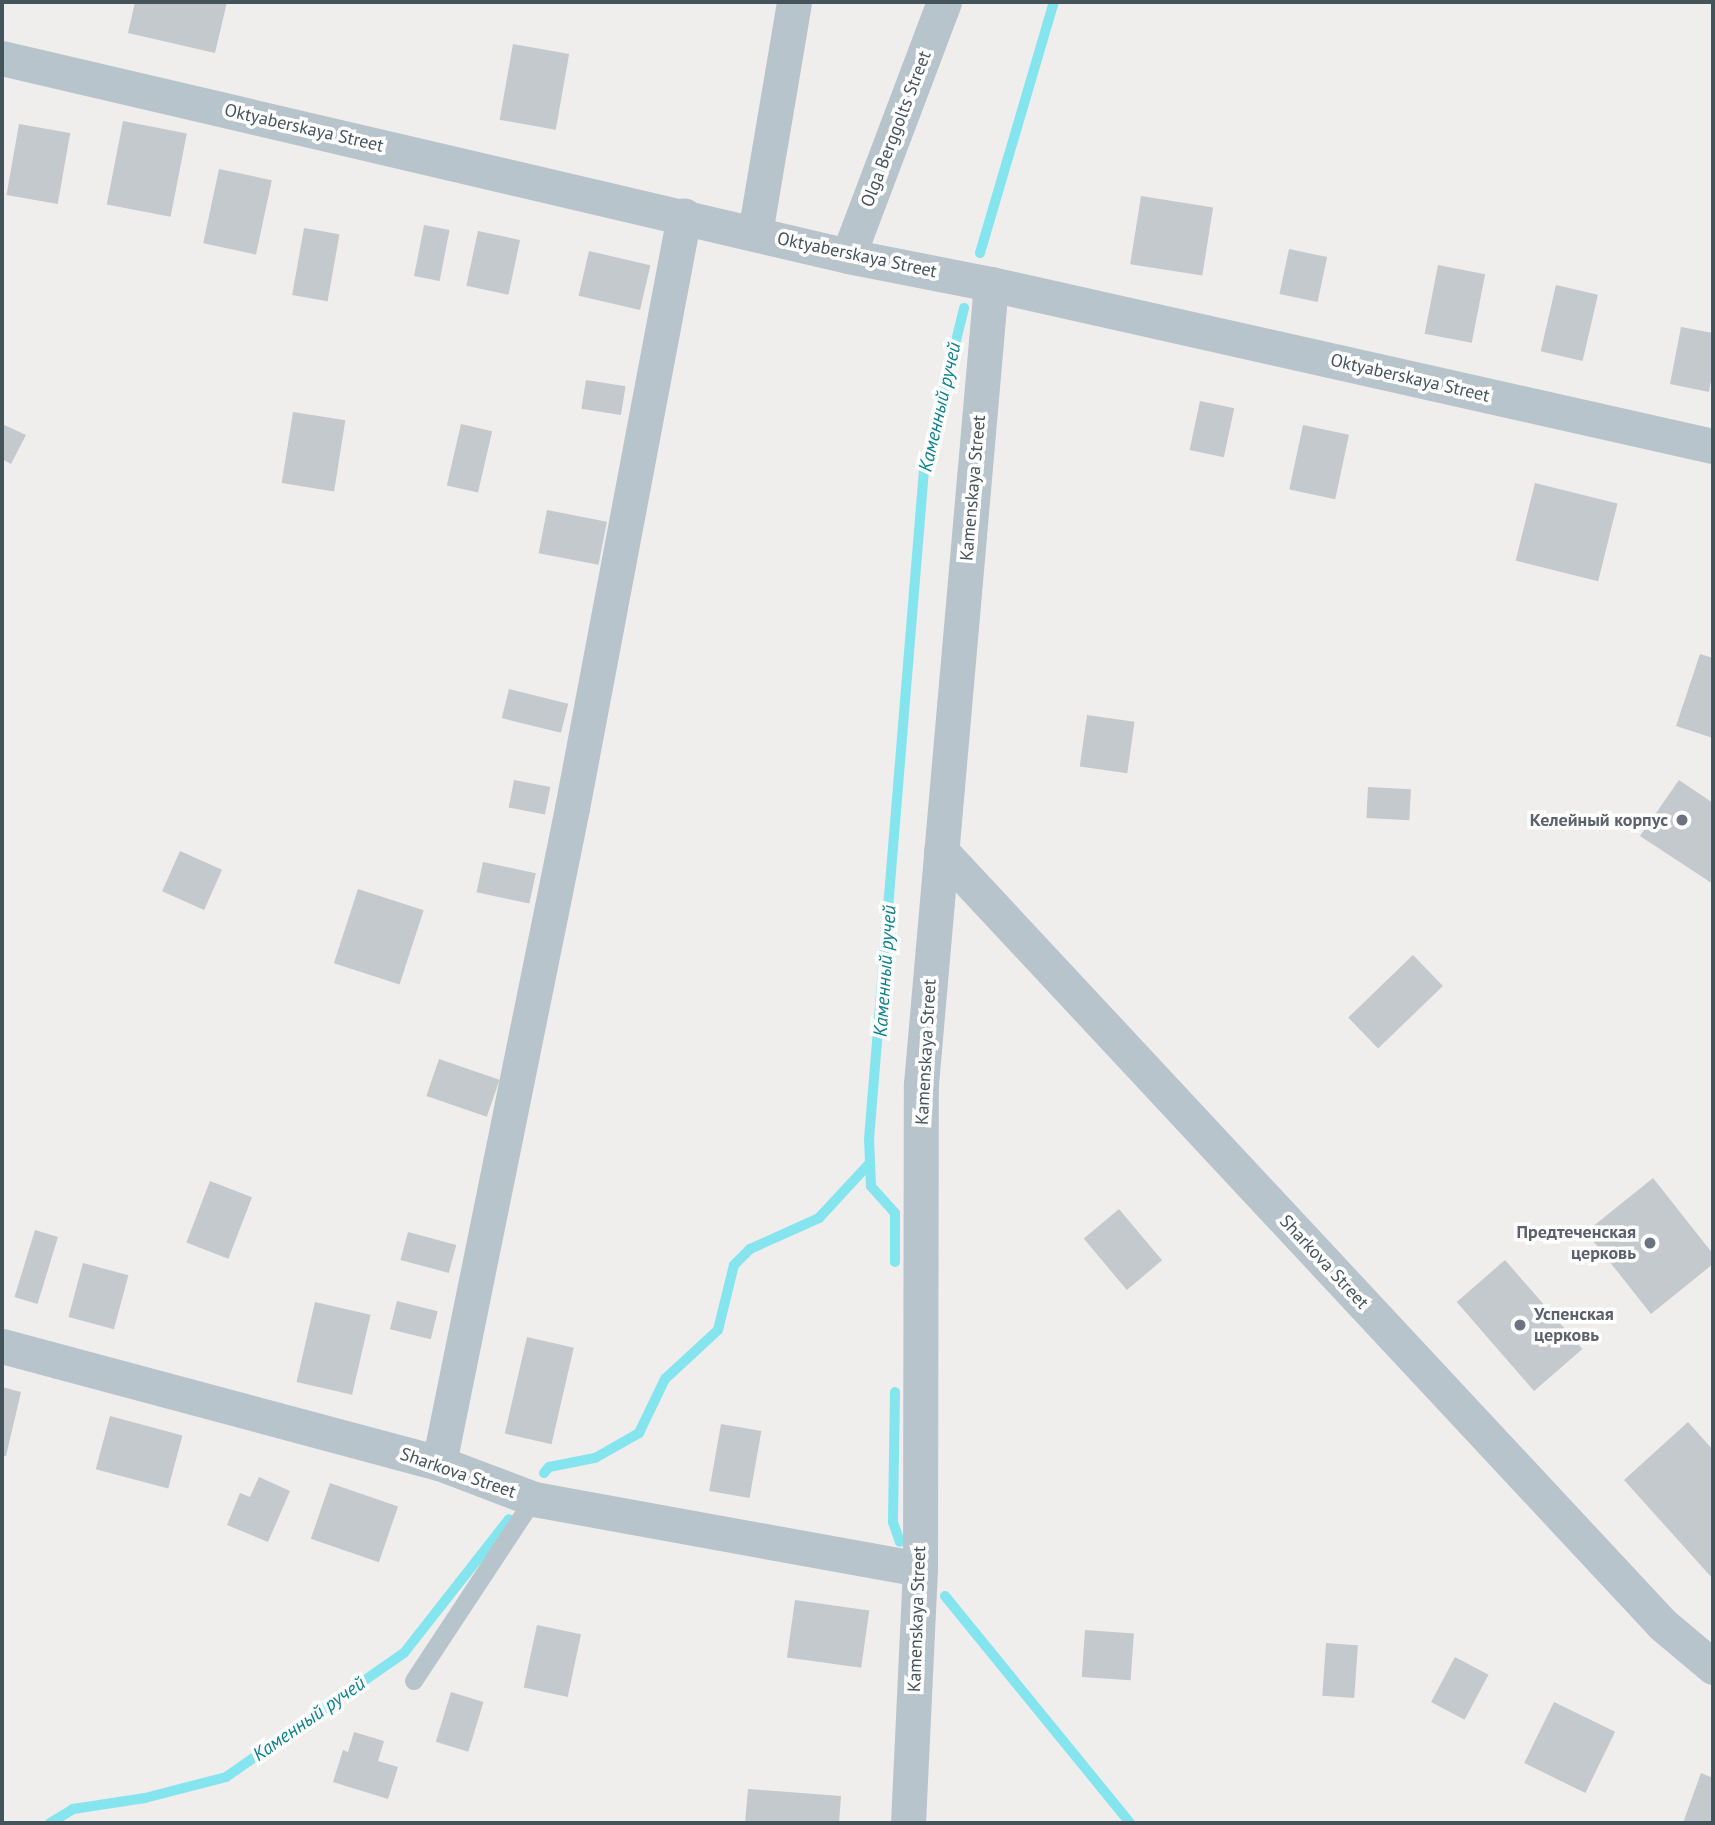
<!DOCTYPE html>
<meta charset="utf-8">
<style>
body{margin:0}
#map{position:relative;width:1715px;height:1825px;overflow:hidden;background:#f0eded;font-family:"PT Sans",sans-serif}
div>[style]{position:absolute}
.stream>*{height:10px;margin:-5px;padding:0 5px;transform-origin:5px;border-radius:5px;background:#85e5ee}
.building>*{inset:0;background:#c4c9cd;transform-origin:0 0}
.service>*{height:18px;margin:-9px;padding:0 9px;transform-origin:9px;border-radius:9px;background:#b8c4cb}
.minor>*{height:35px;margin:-17.5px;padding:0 17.5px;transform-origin:17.5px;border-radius:17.5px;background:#b8c4cb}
.dots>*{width:19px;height:19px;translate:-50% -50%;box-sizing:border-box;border:4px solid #fff;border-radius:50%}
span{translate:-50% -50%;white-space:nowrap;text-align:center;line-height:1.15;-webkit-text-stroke:7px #fff;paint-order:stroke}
.street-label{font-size:18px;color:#45535b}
.worship-label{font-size:18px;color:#5b616d;font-weight:700}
.right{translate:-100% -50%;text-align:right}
.left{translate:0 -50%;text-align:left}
.water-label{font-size:19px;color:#0b808b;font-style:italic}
.frame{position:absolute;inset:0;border:4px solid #45535b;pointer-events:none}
</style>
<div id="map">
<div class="stream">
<i style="left:980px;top:253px;width:262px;rotate:-73.6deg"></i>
<i style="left:895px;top:1262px;width:49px;rotate:-90deg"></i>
<i style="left:895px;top:1213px;width:36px;rotate:-132deg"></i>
<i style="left:871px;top:1186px;width:47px;rotate:-92.4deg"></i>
<i style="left:869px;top:1139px;width:671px;rotate:-85.3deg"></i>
<i style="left:924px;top:470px;width:167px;rotate:-76.1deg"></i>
<i style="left:895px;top:1392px;width:130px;rotate:90.9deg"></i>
<i style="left:893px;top:1522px;width:21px;rotate:71deg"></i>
<i style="left:544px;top:1473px;width:8px;rotate:-50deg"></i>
<i style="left:549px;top:1467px;width:47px;rotate:-11.1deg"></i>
<i style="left:595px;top:1458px;width:51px;rotate:-29.6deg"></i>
<i style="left:639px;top:1433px;width:60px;rotate:-64.3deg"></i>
<i style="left:665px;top:1379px;width:72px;rotate:-42.8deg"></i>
<i style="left:718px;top:1330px;width:67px;rotate:-76.2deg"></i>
<i style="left:734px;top:1265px;width:23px;rotate:-45deg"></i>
<i style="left:750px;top:1249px;width:76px;rotate:-24.2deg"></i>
<i style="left:819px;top:1218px;width:75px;rotate:-47.2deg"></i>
<i style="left:945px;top:1596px;width:293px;rotate:50.8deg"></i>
<i style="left:50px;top:1823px;width:27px;rotate:-31deg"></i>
<i style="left:73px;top:1809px;width:73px;rotate:-8.7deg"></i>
<i style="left:145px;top:1798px;width:84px;rotate:-14.5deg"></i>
<i style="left:226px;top:1777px;width:217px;rotate:-34.9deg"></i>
<i style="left:404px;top:1653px;width:170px;rotate:-51.9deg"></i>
</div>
<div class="building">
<i style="clip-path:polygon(135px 2px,227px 2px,215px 53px,128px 33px)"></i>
<i style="left:513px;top:44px;width:57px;height:77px;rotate:10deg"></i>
<i style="left:123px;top:121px;width:65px;height:85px;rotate:11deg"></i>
<i style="left:19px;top:124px;width:52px;height:72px;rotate:10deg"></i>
<i style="left:219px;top:169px;width:54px;height:76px;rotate:12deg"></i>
<i style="left:1141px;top:196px;width:73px;height:69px;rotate:9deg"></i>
<i style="left:424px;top:225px;width:26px;height:52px;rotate:11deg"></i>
<i style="left:304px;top:228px;width:36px;height:68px;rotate:10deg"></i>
<i style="left:478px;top:231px;width:43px;height:56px;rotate:12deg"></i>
<i style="left:1289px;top:249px;width:39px;height:46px;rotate:12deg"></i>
<i style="left:589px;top:251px;width:63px;height:46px;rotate:13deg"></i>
<i style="left:1438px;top:265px;width:48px;height:70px;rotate:11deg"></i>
<i style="left:1556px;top:285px;width:43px;height:68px;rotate:13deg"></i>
<i style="clip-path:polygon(1681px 327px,1713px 333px,1713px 369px,1709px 392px,1670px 384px)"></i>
<i style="left:586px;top:380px;width:40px;height:29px;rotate:9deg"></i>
<i style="left:1200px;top:401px;width:35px;height:50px;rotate:12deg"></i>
<i style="left:293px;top:412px;width:53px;height:72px;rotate:9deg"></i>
<i style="clip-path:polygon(2px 424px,26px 435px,11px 464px,2px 459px)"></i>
<i style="left:461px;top:424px;width:32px;height:63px;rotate:13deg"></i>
<i style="left:1303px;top:425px;width:47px;height:66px;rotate:12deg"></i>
<i style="left:1535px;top:483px;width:85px;height:80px;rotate:14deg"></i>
<i style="left:547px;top:510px;width:61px;height:44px;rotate:11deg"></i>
<i style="clip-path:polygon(1700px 654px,1713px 658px,1713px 738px,1676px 726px)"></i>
<i style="left:509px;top:689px;width:61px;height:30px;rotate:14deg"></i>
<i style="left:1087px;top:715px;width:48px;height:52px;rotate:8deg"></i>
<i style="left:514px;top:780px;width:37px;height:28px;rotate:11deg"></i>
<i style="clip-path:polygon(1679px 780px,1713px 803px,1713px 884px,1640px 836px)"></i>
<i style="left:1368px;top:787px;width:43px;height:31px;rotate:3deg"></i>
<i style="left:180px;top:851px;width:46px;height:44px;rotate:24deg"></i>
<i style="left:483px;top:862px;width:54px;height:31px;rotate:12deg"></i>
<i style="left:358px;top:889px;width:69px;height:78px;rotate:18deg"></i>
<i style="left:1413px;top:955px;width:43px;height:90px;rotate:46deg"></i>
<i style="left:439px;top:1059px;width:64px;height:39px;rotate:19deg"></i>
<i style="clip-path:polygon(1653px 1178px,1713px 1254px,1713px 1264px,1651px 1314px,1586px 1232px)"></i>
<i style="left:210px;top:1181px;width:45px;height:66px;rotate:21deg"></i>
<i style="left:1119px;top:1209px;width:67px;height:46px;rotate:50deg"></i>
<i style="left:35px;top:1230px;width:24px;height:70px;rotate:17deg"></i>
<i style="left:408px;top:1232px;width:50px;height:29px;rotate:15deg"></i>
<i style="left:1505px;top:1260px;width:118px;height:64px;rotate:49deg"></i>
<i style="left:83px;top:1263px;width:47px;height:56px;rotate:15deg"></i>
<i style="left:397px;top:1301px;width:42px;height:29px;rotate:14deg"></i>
<i style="left:315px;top:1302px;width:57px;height:82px;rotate:13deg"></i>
<i style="left:527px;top:1337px;width:48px;height:99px;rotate:13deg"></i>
<i style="clip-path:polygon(2px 1387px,21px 1392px,6px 1456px,2px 1456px)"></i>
<i style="left:110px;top:1416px;width:75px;height:55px;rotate:15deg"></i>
<i style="clip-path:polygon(1688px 1422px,1713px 1450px,1713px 1579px,1624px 1480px)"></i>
<i style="left:721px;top:1424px;width:41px;height:68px;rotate:10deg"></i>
<i style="clip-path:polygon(259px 1477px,290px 1491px,268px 1542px,227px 1525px,240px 1493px,250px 1497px)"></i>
<i style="left:330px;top:1483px;width:72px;height:59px;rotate:19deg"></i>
<i style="left:795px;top:1600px;width:75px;height:58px;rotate:8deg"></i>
<i style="left:537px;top:1625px;width:45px;height:64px;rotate:12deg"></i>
<i style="left:1085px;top:1630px;width:49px;height:47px;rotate:4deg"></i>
<i style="left:1326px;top:1643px;width:32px;height:53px;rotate:4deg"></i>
<i style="left:1455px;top:1657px;width:38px;height:51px;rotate:28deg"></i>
<i style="left:451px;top:1692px;width:34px;height:52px;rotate:17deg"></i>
<i style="left:1554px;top:1702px;width:68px;height:68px;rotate:26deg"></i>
<i style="clip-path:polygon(354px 1732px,384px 1741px,378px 1761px,398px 1767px,388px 1799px,333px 1782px,343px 1750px,348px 1752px)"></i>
<i style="clip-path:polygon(1701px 1773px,1713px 1778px,1713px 1823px,1683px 1823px)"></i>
<i style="clip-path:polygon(748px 1789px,841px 1796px,839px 1823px,745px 1823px)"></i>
</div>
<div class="service">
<i style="left:414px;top:1681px;width:218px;rotate:-56.6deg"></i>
</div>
<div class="minor">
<i style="left:2px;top:58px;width:869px;rotate:13.17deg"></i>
<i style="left:848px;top:256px;width:146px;rotate:11.1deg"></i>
<i style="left:991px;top:284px;width:740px;rotate:12.65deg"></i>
<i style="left:755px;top:233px;width:234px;rotate:-80.4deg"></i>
<i style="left:848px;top:256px;width:272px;rotate:-69.3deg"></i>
<i style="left:941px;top:851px;width:1057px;rotate:46.99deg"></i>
<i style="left:1662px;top:1624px;width:67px;rotate:40.1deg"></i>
<i style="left:2px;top:1346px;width:452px;rotate:15deg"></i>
<i style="left:439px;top:1463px;width:102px;rotate:20.8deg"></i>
<i style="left:534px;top:1499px;width:392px;rotate:10.3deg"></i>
<i style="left:439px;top:1463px;width:668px;rotate:-78.52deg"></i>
<i style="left:572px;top:808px;width:603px;rotate:-79.29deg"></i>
<i style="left:908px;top:1823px;width:254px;rotate:-87.3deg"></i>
<i style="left:920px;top:1569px;width:485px;rotate:-89.9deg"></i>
<i style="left:921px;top:1084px;width:803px;rotate:-85deg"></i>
</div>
<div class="dots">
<i style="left:1682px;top:820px;background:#6b7280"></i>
<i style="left:1650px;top:1243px;background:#6b7280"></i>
<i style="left:1520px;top:1325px;background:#6b7280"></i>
</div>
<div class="street-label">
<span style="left:304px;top:128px;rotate:13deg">Oktyaberskaya Street</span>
<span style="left:896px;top:129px;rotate:-69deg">Olga Berggolts Street</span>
<span style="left:857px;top:255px;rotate:12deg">Oktyaberskaya Street</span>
<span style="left:1410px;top:378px;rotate:13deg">Oktyaberskaya Street</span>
<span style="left:973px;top:488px;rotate:-85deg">Kamenskaya Street</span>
<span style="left:926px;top:1052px;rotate:-87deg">Kamenskaya Street</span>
<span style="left:1324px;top:1262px;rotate:47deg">Sharkova Street</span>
<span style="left:458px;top:1473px;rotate:19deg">Sharkova Street</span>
<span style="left:917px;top:1619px;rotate:-88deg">Kamenskaya Street</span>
</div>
<div class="worship-label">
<span class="right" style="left:1668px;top:820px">Келейный корпус</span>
<span class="right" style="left:1636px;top:1243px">Предтеченская<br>церковь</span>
<span class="left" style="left:1534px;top:1325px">Успенская<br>церковь</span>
</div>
<div class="water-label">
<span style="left:940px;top:407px;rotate:-77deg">Каменный ручей</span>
<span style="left:885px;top:971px;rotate:-86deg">Каменный ручей</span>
<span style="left:309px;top:1719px;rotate:-35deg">Каменный ручей</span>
</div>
<div class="frame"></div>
</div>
